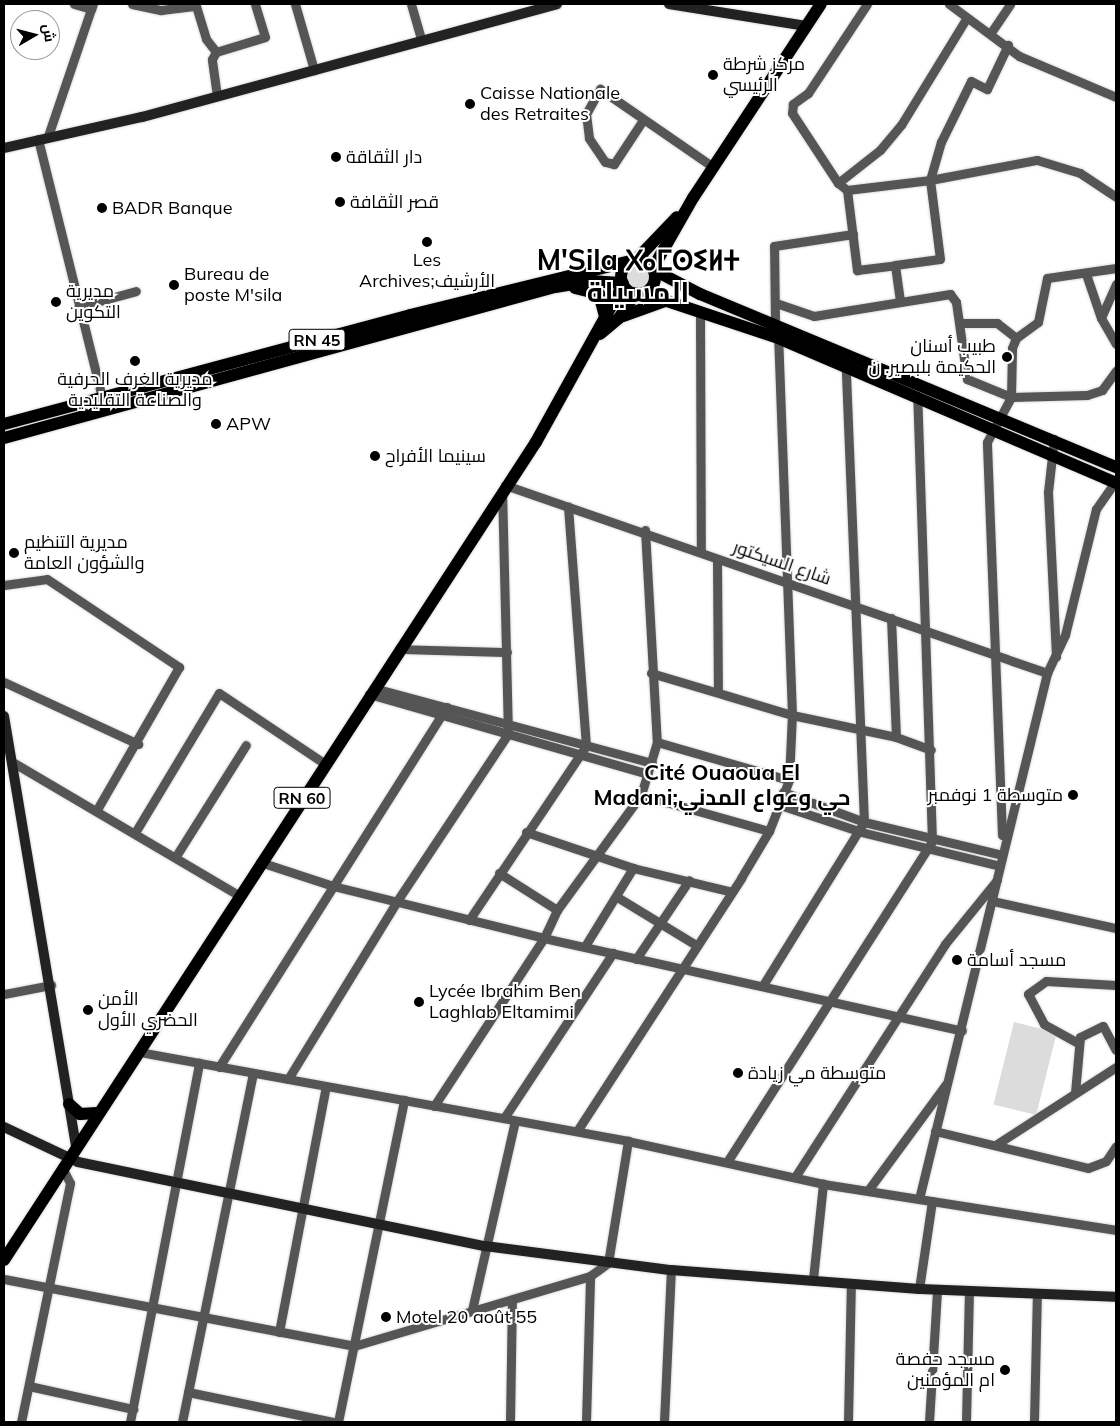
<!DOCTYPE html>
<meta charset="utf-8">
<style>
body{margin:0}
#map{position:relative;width:1120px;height:1426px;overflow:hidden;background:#fff;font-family:Mulish,Cairo,"Noto Sans Tifinagh",sans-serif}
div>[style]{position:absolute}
.green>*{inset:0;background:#dcdcdc;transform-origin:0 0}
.round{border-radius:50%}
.roads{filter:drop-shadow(0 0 1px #dbdbdb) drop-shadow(0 0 1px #dbdbdb)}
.street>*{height:9px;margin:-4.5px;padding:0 4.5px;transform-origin:4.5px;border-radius:4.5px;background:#555}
.secondary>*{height:10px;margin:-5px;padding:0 5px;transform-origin:5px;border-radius:5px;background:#222}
.primary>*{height:12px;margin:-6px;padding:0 6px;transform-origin:6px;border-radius:6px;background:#000}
.primary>.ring{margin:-6px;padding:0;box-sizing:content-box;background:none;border:12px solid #000;border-radius:50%}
.dots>*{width:14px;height:14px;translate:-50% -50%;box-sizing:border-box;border:2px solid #fff;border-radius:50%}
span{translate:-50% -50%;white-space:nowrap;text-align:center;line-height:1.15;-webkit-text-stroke:4px #fff;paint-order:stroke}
.shield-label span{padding:1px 4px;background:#fff;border:1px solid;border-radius:4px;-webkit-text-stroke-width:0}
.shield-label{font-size:16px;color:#000;font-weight:700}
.poi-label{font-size:18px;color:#000}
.left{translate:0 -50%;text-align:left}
.right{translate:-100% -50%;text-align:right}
.street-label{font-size:18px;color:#000}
.district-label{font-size:22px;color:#000;font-weight:700}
.town-label{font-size:28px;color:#000;font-weight:700}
.frame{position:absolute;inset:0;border:5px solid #000;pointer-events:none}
.north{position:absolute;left:10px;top:10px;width:50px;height:50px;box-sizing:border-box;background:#fff;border:1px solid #999;border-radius:50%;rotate:82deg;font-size:14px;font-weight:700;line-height:20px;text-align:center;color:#000}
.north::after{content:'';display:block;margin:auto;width:18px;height:22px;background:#000;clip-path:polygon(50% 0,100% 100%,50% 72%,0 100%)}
</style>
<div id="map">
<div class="green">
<i class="round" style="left:626px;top:264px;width:24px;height:24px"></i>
<i style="left:1014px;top:1022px;width:44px;height:85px;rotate:14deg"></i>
</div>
<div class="roads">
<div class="street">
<i style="left:74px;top:4px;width:18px;rotate:16deg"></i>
<i style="left:91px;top:9px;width:5px;rotate:-68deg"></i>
<i style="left:132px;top:4px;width:30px;rotate:12deg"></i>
<i style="left:161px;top:10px;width:35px;rotate:-7deg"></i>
<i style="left:196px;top:6px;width:34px;rotate:73deg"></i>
<i style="left:206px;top:39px;width:16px;rotate:52deg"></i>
<i style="left:295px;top:4px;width:69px;rotate:73.9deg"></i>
<i style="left:411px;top:4px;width:36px;rotate:74deg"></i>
<i style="left:867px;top:4px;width:107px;rotate:123.5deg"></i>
<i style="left:808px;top:93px;width:19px;rotate:144deg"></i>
<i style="left:793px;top:104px;width:9px;rotate:96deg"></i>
<i style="left:792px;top:113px;width:84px;rotate:56.7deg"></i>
<i style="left:838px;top:183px;width:11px;rotate:38deg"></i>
<i style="left:847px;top:190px;width:84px;rotate:-6.9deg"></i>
<i style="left:930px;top:180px;width:109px;rotate:-10.6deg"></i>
<i style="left:1037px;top:160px;width:45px;rotate:16.8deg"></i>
<i style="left:1080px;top:173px;width:43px;rotate:33.7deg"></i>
<i style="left:949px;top:4px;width:87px;rotate:36.6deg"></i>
<i style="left:1019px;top:56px;width:105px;rotate:22.9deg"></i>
<i style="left:990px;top:34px;width:36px;rotate:-56deg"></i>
<i style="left:217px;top:96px;width:37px;rotate:-98deg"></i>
<i style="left:212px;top:59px;width:8px;rotate:-60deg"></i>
<i style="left:216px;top:52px;width:51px;rotate:-17deg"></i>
<i style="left:265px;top:37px;width:34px;rotate:-107deg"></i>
<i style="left:643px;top:120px;width:53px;rotate:123.4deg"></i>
<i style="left:614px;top:164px;width:9px;rotate:-167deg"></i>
<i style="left:605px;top:162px;width:29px;rotate:-124deg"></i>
<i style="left:589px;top:138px;width:24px;rotate:-97deg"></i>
<i style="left:586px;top:114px;width:29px;rotate:-61deg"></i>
<i style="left:600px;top:89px;width:137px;rotate:34.6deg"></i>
<i style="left:48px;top:136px;width:134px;rotate:-71.3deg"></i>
<i style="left:38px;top:139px;width:267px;rotate:76.1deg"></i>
<i style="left:838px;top:183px;width:53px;rotate:-38.2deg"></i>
<i style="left:880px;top:150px;width:33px;rotate:-50deg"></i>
<i style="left:901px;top:125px;width:124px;rotate:-58.5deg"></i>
<i style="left:847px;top:190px;width:81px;rotate:82.9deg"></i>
<i style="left:857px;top:270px;width:38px;rotate:-7deg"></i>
<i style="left:1086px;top:274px;width:46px;rotate:71.2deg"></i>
<i style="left:1116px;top:284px;width:37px;rotate:114deg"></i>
<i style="left:1101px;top:318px;width:30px;rotate:60deg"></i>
<i style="left:900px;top:301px;width:36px;rotate:-98deg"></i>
<i style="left:895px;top:265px;width:45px;rotate:-7.6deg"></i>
<i style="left:940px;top:259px;width:80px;rotate:-97.2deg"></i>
<i style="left:930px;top:180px;width:40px;rotate:-74deg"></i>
<i style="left:941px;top:142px;width:68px;rotate:-63.8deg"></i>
<i style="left:971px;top:81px;width:18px;rotate:27deg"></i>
<i style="left:987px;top:89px;width:49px;rotate:-64.5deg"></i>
<i style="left:776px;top:303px;width:40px;rotate:18.9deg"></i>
<i style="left:814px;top:316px;width:138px;rotate:-9.2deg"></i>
<i style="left:950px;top:294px;width:10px;rotate:53deg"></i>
<i style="left:956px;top:302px;width:78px;rotate:81.9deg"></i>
<i style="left:967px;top:379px;width:48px;rotate:22.2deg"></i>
<i style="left:1011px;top:397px;width:76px;rotate:-1.5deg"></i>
<i style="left:1087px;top:395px;width:16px;rotate:-18deg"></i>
<i style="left:1102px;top:390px;width:24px;rotate:-54deg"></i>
<i style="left:78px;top:307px;width:60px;rotate:-15.4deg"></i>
<i style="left:700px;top:311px;width:241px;rotate:89.8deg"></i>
<i style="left:775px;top:323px;width:77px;rotate:-90.7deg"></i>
<i style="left:774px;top:246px;width:80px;rotate:-8.6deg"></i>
<i style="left:960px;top:323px;width:37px"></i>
<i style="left:997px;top:323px;width:24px;rotate:38deg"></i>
<i style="left:1054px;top:439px;width:53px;rotate:96.5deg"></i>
<i style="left:1048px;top:492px;width:165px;rotate:87.2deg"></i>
<i style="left:505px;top:485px;width:574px;rotate:19.13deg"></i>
<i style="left:645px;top:530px;width:212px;rotate:86.8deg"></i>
<i style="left:717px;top:559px;width:133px;rotate:89.6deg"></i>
<i style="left:4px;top:585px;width:43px;rotate:-7.9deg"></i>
<i style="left:47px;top:579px;width:159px;rotate:33.7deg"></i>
<i style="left:179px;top:667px;width:163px;rotate:119.9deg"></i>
<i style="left:891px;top:618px;width:119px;rotate:87.6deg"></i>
<i style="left:399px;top:649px;width:108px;rotate:1.6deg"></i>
<i style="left:651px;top:673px;width:147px;rotate:16.6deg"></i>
<i style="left:792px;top:715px;width:106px;rotate:11.9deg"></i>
<i style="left:896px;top:737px;width:37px;rotate:20deg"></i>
<i style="left:4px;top:682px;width:148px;rotate:24.8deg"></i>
<i style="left:374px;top:688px;width:288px;rotate:15.1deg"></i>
<i style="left:369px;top:694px;width:290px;rotate:16deg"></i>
<i style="left:14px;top:763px;width:262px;rotate:30.5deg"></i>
<i style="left:783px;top:792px;width:86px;rotate:20.3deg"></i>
<i style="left:864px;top:822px;width:142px;rotate:13.4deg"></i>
<i style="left:780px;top:805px;width:85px;rotate:18.4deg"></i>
<i style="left:861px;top:832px;width:143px;rotate:13.7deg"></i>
<i style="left:136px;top:831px;width:161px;rotate:-59deg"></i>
<i style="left:219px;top:693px;width:126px;rotate:33.7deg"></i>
<i style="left:769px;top:831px;width:133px;rotate:-164.3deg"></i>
<i style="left:641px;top:795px;width:55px;rotate:-73.2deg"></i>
<i style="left:657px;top:742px;width:137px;rotate:16.1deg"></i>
<i style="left:526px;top:832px;width:113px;rotate:18.6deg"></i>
<i style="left:633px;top:868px;width:102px;rotate:13.6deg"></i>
<i style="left:1002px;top:835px;width:393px;rotate:-92.2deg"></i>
<i style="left:987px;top:442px;width:51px;rotate:-61.9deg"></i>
<i style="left:1011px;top:397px;width:49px;rotate:-88.8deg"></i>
<i style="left:1012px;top:348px;width:11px;rotate:-68deg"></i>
<i style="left:1016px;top:338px;width:27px;rotate:-36deg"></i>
<i style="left:1038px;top:322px;width:45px;rotate:-78.4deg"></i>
<i style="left:1047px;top:278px;width:70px;rotate:-8.2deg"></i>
<i style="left:176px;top:856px;width:131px;rotate:-57.8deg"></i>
<i style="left:260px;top:862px;width:77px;rotate:18.2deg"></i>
<i style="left:333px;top:886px;width:217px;rotate:13.8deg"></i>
<i style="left:544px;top:938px;width:428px;rotate:12.5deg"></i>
<i style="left:499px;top:873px;width:69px;rotate:32.5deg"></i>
<i style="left:617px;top:897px;width:92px;rotate:31.3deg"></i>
<i style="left:993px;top:901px;width:126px;rotate:12.4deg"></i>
<i style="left:469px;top:920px;width:210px;rotate:-56.1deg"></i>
<i style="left:586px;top:746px;width:240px;rotate:-94.3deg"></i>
<i style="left:585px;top:946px;width:92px;rotate:-58.4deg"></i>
<i style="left:636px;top:959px;width:95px;rotate:-56.1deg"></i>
<i style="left:763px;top:985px;width:192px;rotate:-58.2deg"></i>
<i style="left:864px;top:822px;width:454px;rotate:-92.3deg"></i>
<i style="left:4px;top:994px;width:48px;rotate:-10.8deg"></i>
<i style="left:1078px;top:1043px;width:39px;rotate:-151deg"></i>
<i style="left:1044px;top:1024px;width:34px;rotate:-118deg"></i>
<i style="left:1028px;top:994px;width:22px;rotate:-36deg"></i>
<i style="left:1046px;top:981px;width:70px;rotate:3.3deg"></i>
<i style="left:139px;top:1052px;width:497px;rotate:10.3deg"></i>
<i style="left:628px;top:1141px;width:200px;rotate:12.4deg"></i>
<i style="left:823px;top:1184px;width:297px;rotate:8.9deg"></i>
<i style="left:219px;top:1067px;width:426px;rotate:-57.7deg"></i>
<i style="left:288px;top:1079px;width:209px;rotate:-58.5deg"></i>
<i style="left:397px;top:901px;width:201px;rotate:-56.4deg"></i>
<i style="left:508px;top:734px;width:240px;rotate:-91.4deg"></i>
<i style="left:1075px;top:1093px;width:56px;rotate:-84.9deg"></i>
<i style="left:1080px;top:1037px;width:25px;rotate:-26deg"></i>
<i style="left:1103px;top:1026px;width:27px;rotate:62deg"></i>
<i style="left:434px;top:1106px;width:201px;rotate:-56.8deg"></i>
<i style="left:544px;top:938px;width:31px;rotate:-65deg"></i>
<i style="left:557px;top:910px;width:142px;rotate:-53.9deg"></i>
<i style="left:504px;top:1118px;width:198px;rotate:-56.6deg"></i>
<i style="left:577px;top:1131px;width:302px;rotate:-57deg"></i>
<i style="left:741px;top:878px;width:55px;rotate:-59.2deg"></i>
<i style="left:769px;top:831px;width:55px;rotate:-68.6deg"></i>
<i style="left:789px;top:780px;width:65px;rotate:-87.4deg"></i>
<i style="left:792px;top:715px;width:377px;rotate:-92.1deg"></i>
<i style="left:935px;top:1131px;width:157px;rotate:13.6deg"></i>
<i style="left:1088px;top:1168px;width:19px;rotate:-21deg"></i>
<i style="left:1106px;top:1161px;width:18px;rotate:-56deg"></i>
<i style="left:997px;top:1144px;width:142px;rotate:-32.9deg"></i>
<i style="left:727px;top:1162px;width:381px;rotate:-57.4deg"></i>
<i style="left:932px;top:841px;width:445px;rotate:-91.9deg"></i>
<i style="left:795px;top:1177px;width:277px;rotate:-57.2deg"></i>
<i style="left:945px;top:944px;width:82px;rotate:-50.9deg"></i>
<i style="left:869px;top:1189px;width:130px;rotate:-53.7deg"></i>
<i style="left:919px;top:1199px;width:541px;rotate:-76.32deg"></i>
<i style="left:1047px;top:673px;width:42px;rotate:-64.7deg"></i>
<i style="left:1065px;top:635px;width:130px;rotate:-76.2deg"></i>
<i style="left:1096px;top:509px;width:35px;rotate:-55deg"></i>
<i style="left:4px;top:1279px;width:356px;rotate:10.8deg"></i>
<i style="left:354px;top:1346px;width:246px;rotate:-16.5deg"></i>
<i style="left:813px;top:1279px;width:96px;rotate:-84deg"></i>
<i style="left:919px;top:1289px;width:89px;rotate:-81.6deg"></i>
<i style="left:472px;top:1310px;width:194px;rotate:-77.2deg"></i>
<i style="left:279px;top:1332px;width:250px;rotate:-79.2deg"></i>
<i style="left:29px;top:1386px;width:107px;rotate:12.5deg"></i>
<i style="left:188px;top:1392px;width:148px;rotate:11.7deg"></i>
<i style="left:21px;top:1422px;width:244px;rotate:-78.4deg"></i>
<i style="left:70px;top:1183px;width:18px;rotate:-117deg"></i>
<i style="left:130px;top:1422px;width:366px;rotate:-79.1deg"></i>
<i style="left:182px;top:1422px;width:356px;rotate:-78.5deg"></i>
<i style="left:338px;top:1422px;width:329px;rotate:-78.4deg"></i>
<i style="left:510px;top:1422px;width:121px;rotate:-89.1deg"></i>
<i style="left:586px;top:1422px;width:146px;rotate:-88.4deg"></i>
<i style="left:590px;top:1276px;width:22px;rotate:-36deg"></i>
<i style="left:608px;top:1263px;width:124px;rotate:-80.7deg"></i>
<i style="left:664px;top:1422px;width:152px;rotate:-87.4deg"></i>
<i style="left:848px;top:1422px;width:139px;rotate:-88.8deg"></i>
<i style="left:929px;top:1422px;width:132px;rotate:-86.5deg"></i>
<i style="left:966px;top:1422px;width:131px;rotate:-88.7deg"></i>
<i style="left:1034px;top:1422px;width:129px;rotate:-88.7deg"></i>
</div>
<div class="secondary">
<i style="left:669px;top:4px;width:139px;rotate:9.1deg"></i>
<i style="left:4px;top:148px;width:141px;rotate:-12.7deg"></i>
<i style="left:142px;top:117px;width:430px;rotate:-15.2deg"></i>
<i style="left:4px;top:716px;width:435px;rotate:80.5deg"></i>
<i style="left:4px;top:1127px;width:82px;rotate:25.3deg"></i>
<i style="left:78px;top:1162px;width:416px;rotate:11.7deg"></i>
<i style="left:485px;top:1246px;width:188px;rotate:7.4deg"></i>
<i style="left:671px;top:1270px;width:249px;rotate:4.4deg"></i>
<i style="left:919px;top:1289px;width:197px;rotate:2.3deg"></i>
</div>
<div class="primary">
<i style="left:636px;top:260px;width:59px;rotate:-46.4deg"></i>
<i class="ring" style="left:621px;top:260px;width:22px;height:22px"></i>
<i style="left:653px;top:268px;width:81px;rotate:-60.3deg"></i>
<i style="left:693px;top:198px;width:232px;rotate:-56.6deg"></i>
<i style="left:654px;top:270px;width:52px;rotate:27.6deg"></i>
<i style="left:700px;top:294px;width:451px;rotate:22.6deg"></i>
<i style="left:575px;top:288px;width:25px;rotate:14deg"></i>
<i style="left:599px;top:294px;width:24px;rotate:75deg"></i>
<i style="left:643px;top:293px;width:142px;rotate:18.4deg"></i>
<i style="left:778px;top:338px;width:368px;rotate:23.2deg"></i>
<i style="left:623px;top:316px;width:45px;rotate:-19.7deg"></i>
<i style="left:600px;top:334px;width:25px;rotate:-40deg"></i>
<i style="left:619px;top:318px;width:30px;rotate:-56deg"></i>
<i style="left:4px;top:424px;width:421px;rotate:-15deg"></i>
<i style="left:411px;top:315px;width:227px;rotate:-13.8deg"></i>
<i style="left:4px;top:438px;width:571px;rotate:-15.33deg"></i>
<i style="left:555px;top:287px;width:36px;rotate:-9deg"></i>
<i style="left:591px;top:281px;width:32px;rotate:4deg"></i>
<i style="left:69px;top:1104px;width:15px;rotate:42deg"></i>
<i style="left:80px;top:1114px;width:17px;rotate:-3deg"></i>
<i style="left:4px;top:1260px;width:976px;rotate:-56.96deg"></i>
<i style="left:536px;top:442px;width:179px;rotate:-61deg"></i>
</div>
</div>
<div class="dots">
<i style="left:713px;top:75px;background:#000"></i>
<i style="left:470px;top:104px;background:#000"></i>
<i style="left:336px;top:157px;background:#000"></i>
<i style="left:340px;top:202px;background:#000"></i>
<i style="left:102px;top:208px;background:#000"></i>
<i style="left:427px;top:242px;background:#000"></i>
<i style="left:174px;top:285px;background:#000"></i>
<i style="left:56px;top:302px;background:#000"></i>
<i style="left:1007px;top:357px;background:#000"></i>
<i style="left:135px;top:361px;background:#000"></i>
<i style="left:216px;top:424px;background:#000"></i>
<i style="left:375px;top:456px;background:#000"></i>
<i style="left:14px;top:553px;background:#000"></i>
<i style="left:1073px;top:795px;background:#000"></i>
<i style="left:957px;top:960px;background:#000"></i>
<i style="left:419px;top:1002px;background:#000"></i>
<i style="left:88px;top:1010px;background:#000"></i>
<i style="left:738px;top:1073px;background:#000"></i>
<i style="left:386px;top:1317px;background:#000"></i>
<i style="left:1005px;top:1370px;background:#000"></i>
</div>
<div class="shield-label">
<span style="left:317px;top:340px">RN 45</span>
<span style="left:302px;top:798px">RN 60</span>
</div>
<div class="poi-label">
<span class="left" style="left:723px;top:75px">مركز شرطة<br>الرئيسي</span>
<span class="left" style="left:480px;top:104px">Caisse Nationale<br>des Retraites</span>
<span class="left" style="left:346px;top:157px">دار الثقاقة</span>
<span class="left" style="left:350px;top:202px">قصر الثقافة</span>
<span class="left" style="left:112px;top:208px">BADR Banque</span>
<span style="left:427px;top:271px">Les<br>Archives;الأرشيف</span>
<span class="left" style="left:184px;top:285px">Bureau de<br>poste M'sila</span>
<span class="left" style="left:66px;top:302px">مديرية<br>التكوين</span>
<span class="right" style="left:996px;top:357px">طبيب أسنان<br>الحكيمة بلبصير. ن</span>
<span style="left:135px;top:390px">مديرية الغرف الحرفية<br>والصناعة التقليدية</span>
<span class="left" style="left:226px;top:424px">APW</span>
<span class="left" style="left:385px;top:456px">سينيما الأفراح</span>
<span class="left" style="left:24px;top:553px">مديرية التنظيم<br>والشؤون العامة</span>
<span class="right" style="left:1063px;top:795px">متوسطة 1 نوفمبر</span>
<span class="left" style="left:967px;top:960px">مسجد أسامة</span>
<span class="left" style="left:429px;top:1002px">Lycée Ibrahim Ben<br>Laghlab Eltamimi</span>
<span class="left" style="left:98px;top:1010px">الأمن<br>الحضري الأول</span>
<span class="left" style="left:748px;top:1073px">متوسطة مي زيادة</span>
<span class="left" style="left:396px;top:1317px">Motel 20 août 55</span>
<span class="right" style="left:995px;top:1370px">مسجد حفصة<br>ام المؤمنين</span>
</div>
<div class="street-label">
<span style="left:782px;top:563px;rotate:19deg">شارع السيكتور</span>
</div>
<div class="district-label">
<span style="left:722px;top:785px">Cité Ouaoua El<br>Madani;حي وعواع المدني</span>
</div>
<div class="town-label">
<span style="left:638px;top:276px">M'Sila ⵝⴰⵎⵙⵉⵍⵜ<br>المسيلة</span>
</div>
<div class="frame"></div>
<div class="north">ش</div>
</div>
